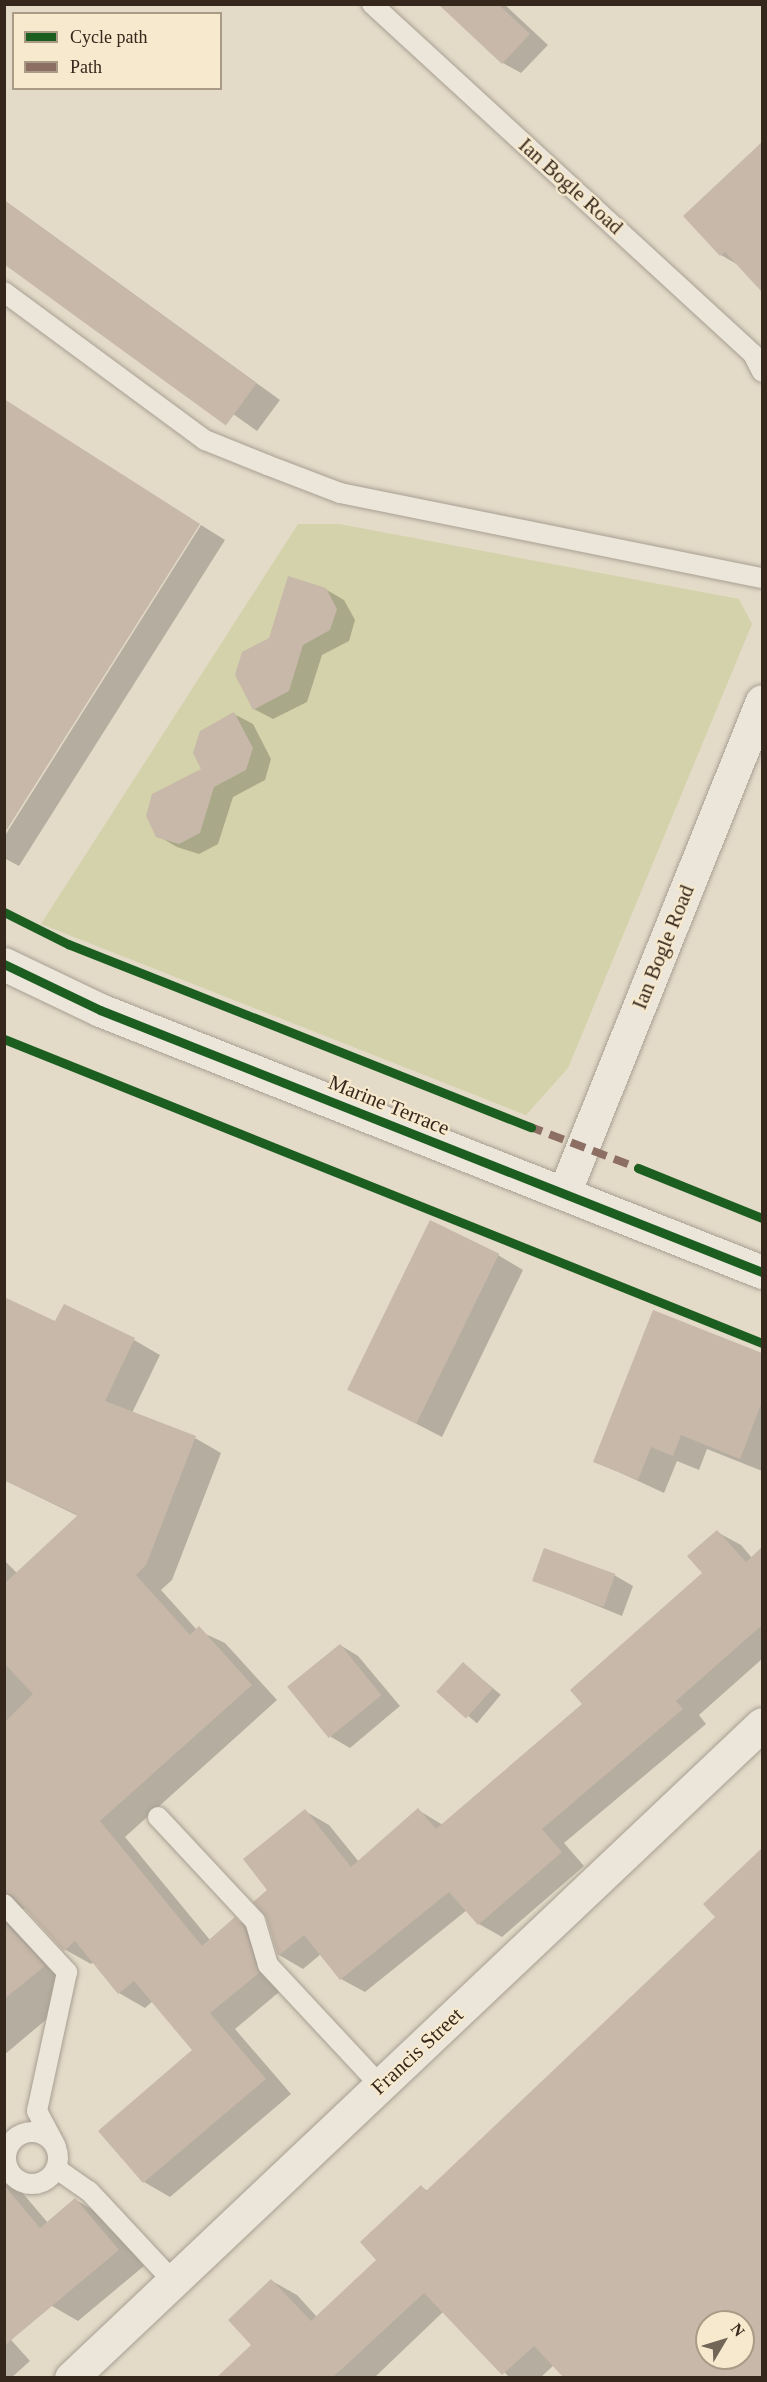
<!DOCTYPE html>
<style>
body{margin:0}
#map{position:relative;width:767px;height:2382px;overflow:hidden;background:#e3dac8;font-family:Georgia,serif}
div>[style]{position:absolute}
.green>*{inset:0;background:#d4d2aa}
.shadow>*{inset:0;background:#0003;transform-origin:0 0}
.building>*{inset:0;background:#c7b8a9;transform-origin:0 0}
.roads{filter:drop-shadow(0 0 2px #a89f92) drop-shadow(0 0 2px #a89f92)}
.service>*{height:20px;margin:-10px;padding:0 10px;transform-origin:10px;border-radius:10px;background:#ebe5da}
.service>.ring{margin:-10px;padding:0;box-sizing:content-box;background:none;border:20px solid #ebe5da;border-radius:50%}
.minor>*{height:33px;margin:-16.5px;padding:0 16.5px;transform-origin:16.5px;border-radius:16.5px;background:#ebe5da}
.secondary>*{height:33px;margin:-16.5px;padding:0 16.5px;transform-origin:16.5px;border-radius:16.5px;background:#ebe5da}
.quiet>*{height:8px;margin-top:-4px;transform-origin:0;background:repeating-linear-gradient(90deg,#8d6e63 0 15px,transparent 0 23px)}
.cycleway>*{height:9px;margin:-4.5px;padding:0 4.5px;transform-origin:4.5px;border-radius:4.5px;background:#1b5e20}
span{translate:-50% -50%;white-space:nowrap;text-align:center;line-height:1.15;-webkit-text-stroke:4.5px #f6e9cd;paint-order:stroke}
.street-label{font-size:21px;color:#35271b}
.frame{position:absolute;inset:0;border:6px solid #35271b;pointer-events:none}
.legend{position:absolute;left:12px;top:12px;width:210px;height:78px;box-sizing:border-box;background:#f6e9cd;border:2px solid #a99b86;margin:0;padding:8px 10px;list-style:none;font-size:18px;color:#35271b}
.legend li{display:flex;align-items:center;gap:12px;height:30px}
.legend b{width:30px;border:2px solid #a99b86}
.north{position:absolute;left:695px;top:2310px;width:60px;height:60px;box-sizing:border-box;background:#f6e9cd;border:2px solid #a99b86;border-radius:50%;rotate:52deg;font-size:16px;font-weight:700;line-height:24px;text-align:center;color:#35271b}
.north::after{content:'';display:block;margin:auto;width:21px;height:27px;background:#726658;clip-path:polygon(50% 0,100% 100%,50% 72%,0 100%)}
</style>
<div id="map">
<div class="green">
<i style="clip-path:polygon(298px 524px,339px 524px,739px 599px,752px 624px,568px 1068px,526px 1115px,41px 924px)"></i>
</div>
<div class="shadow">
<i style="clip-path:polygon(450px 4px,504px 4px,548px 45px,521px 73px,503px 63px)"></i>
<i style="clip-path:polygon(752px 154px,762px 159px,762px 289px,740px 266px,721px 255px,685px 216px)"></i>
<i style="clip-path:polygon(4px 200px,280px 400px,257px 431px,4px 252px)"></i>
<i style="clip-path:polygon(201px 525px,225px 540px,19px 866px,4px 858px,4px 837px)"></i>
<i style="clip-path:polygon(325px 589px,344px 600px,355px 620px,349px 641px,322px 655px,307px 702px,273px 719px,254px 709px,270px 639px)"></i>
<i style="clip-path:polygon(234px 714px,253px 724px,271px 759px,265px 780px,233px 797px,218px 844px,199px 854px,177px 847px,158px 836px,203px 769px)"></i>
<i style="clip-path:polygon(498px 1255px,523px 1270px,442px 1437px,349px 1389px)"></i>
<i style="clip-path:polygon(4px 1298px,56px 1323px,134px 1340px,160px 1355px,132px 1413px,195px 1438px,221px 1453px,172px 1580px,161px 1590px,197px 1630px,225px 1643px,277px 1700px,125px 1837px,210px 1940px,235px 1919px,261px 1934px,284px 1988px,235px 2029px,291px 2094px,170px 2197px,144px 2182px,194px 2051px,153px 2001px,145px 2008px,119px 1993px,94px 1962px,91px 1964px,64px 1949px,26px 1908px,21px 1910px,70px 1981px,50px 1997px,60px 2008px,4px 2055px,4px 1560px,18px 1574px,78px 1516px,4px 1480px)"></i>
<i style="clip-path:polygon(653px 1312px,762px 1355px,762px 1471px,707px 1449px,699px 1470px,677px 1461px,664px 1493px,595px 1461px)"></i>
<i style="clip-path:polygon(717px 1532px,741px 1545px,752px 1558px,762px 1549px,762px 1659px,699px 1715px,706px 1724px,564px 1843px,584px 1866px,502px 1937px,479px 1924px,467px 1910px,365px 1992px,341px 1979px,321px 1954px,303px 1969px,279px 1955px,268px 1916px,269px 1890px,305px 1811px,329px 1825px,359px 1862px,418px 1810px,443px 1825px,584px 1705px,704px 1573px)"></i>
<i style="clip-path:polygon(614px 1575px,633px 1586px,622px 1616px,534px 1580px)"></i>
<i style="clip-path:polygon(340px 1645px,358px 1656px,400px 1706px,350px 1748px,331px 1737px)"></i>
<i style="left:464px;top:1664px;width:48px;height:37px;rotate:40deg"></i>
<i style="clip-path:polygon(evenodd,760px 1853px,762px 2378px,565px 2378px,554px 2365px,540px 2378px,510px 2378px,444px 2311px,374px 2378px,218px 2378px,253px 2345px,272px 2281px,297px 2295px,317px 2317px,378px 2260px,421px 2187px,428px 2191px,717px 1917px,760px 1853px,707px 2322px,743px 2322px,743px 2358px,707px 2358px,707px 2322px)"></i>
<i style="clip-path:polygon(4px 2134px,14px 2144px,4px 2152px)"></i>
<i style="clip-path:polygon(4px 2171px,48px 2223px,76px 2200px,102px 2215px,144px 2266px,78px 2321px,52px 2306px,4px 2251px)"></i>
<i style="clip-path:polygon(4px 2332px,30px 2361px,11px 2378px,4px 2378px)"></i>
</div>
<div class="building">
<i style="clip-path:polygon(438px 4px,498px 4px,530px 34px,502px 64px)"></i>
<i style="clip-path:polygon(762px 142px,762px 292px,725px 252px,720px 256px,683px 216px)"></i>
<i style="left:4px;top:200px;width:312px;height:52px;rotate:36deg"></i>
<i style="clip-path:polygon(4px 399px,200px 524px,4px 834px)"></i>
<i style="clip-path:polygon(288px 576px,326px 588px,337px 609px,330px 630px,303px 645px,289px 691px,253px 710px,235px 675px,242px 652px,269px 638px)"></i>
<i style="clip-path:polygon(234px 712px,253px 748px,246px 770px,214px 787px,200px 833px,179px 844px,156px 837px,146px 816px,152px 794px,201px 769px,193px 753px,200px 731px)"></i>
<i style="left:430px;top:1220px;width:77px;height:189px;rotate:26deg"></i>
<i style="clip-path:polygon(4px 1297px,55px 1321px,64px 1304px,135px 1338px,105px 1401px,196px 1436px,146px 1565px,136px 1575px,190px 1635px,199px 1626px,252px 1685px,100px 1821px,202px 1946px,235px 1917px,244px 1927px,259px 1973px,210px 2013px,266px 2079px,143px 2183px,98px 2131px,192px 2050px,134px 1981px,118px 1994px,75px 1941px,64px 1951px,13px 1896px,4px 1892px,4px 1723px,33px 1694px,4px 1663px,4px 1584px,78px 1515px,4px 1480px)"></i>
<i style="clip-path:polygon(653px 1310px,762px 1353px,762px 1402px,740px 1459px,681px 1435px,673px 1456px,651px 1447px,638px 1480px,593px 1462px)"></i>
<i style="clip-path:polygon(717px 1530px,746px 1562px,762px 1547px,762px 1625px,676px 1701px,683px 1709px,542px 1829px,562px 1852px,478px 1925px,449px 1892px,340px 1980px,304px 1935px,278px 1956px,266px 1917px,253px 1902px,267px 1890px,243px 1859px,305px 1809px,351px 1867px,418px 1808px,436px 1829px,582px 1704px,570px 1690px,702px 1573px,687px 1556px)"></i>
<i style="left:544px;top:1548px;width:76px;height:35px;rotate:20deg"></i>
<i style="left:340px;top:1644px;width:66px;height:68px;rotate:51deg"></i>
<i style="left:463px;top:1662px;width:40px;height:40px;rotate:42deg"></i>
<i style="clip-path:polygon(evenodd,762px 1848px,762px 2378px,564px 2378px,534px 2346px,502px 2375px,424px 2293px,332px 2378px,216px 2378px,251px 2345px,228px 2320px,271px 2279px,311px 2321px,376px 2260px,360px 2242px,421px 2185px,426px 2191px,715px 1917px,703px 1904px,762px 1848px,707px 2322px,743px 2322px,743px 2358px,707px 2358px,707px 2322px)"></i>
<i style="clip-path:polygon(4px 1922px,45px 1966px,4px 1999px)"></i>
<i style="clip-path:polygon(4px 2185px,40px 2228px,75px 2198px,119px 2250px,4px 2346px)"></i>
</div>
<div class="roads">
<div class="service">
<i style="left:372px;top:4px;width:517px;rotate:42.57deg"></i>
<i style="left:753px;top:354px;width:20px;rotate:63deg"></i>
<i style="left:4px;top:292px;width:250px;rotate:36.4deg"></i>
<i style="left:205px;top:440px;width:67px;rotate:22deg"></i>
<i style="left:267px;top:465px;width:78px;rotate:21deg"></i>
<i style="left:340px;top:493px;width:430px;rotate:11.4deg"></i>
<i style="left:158px;top:1817px;width:142px;rotate:47deg"></i>
<i style="left:255px;top:1921px;width:46px;rotate:73.5deg"></i>
<i style="left:268px;top:1965px;width:164px;rotate:47deg"></i>
<i style="left:4px;top:1904px;width:93px;rotate:47.2deg"></i>
<i style="left:67px;top:1972px;width:142px;rotate:102.2deg"></i>
<i style="left:37px;top:2111px;width:40px;rotate:62deg"></i>
<i class="ring" style="left:6px;top:2132px;width:32px;height:32px"></i>
<i style="left:57px;top:2169px;width:39px;rotate:35deg"></i>
<i style="left:89px;top:2191px;width:123px;rotate:47deg"></i>
</div>
<div class="minor">
<i style="left:564px;top:1193px;width:530px;rotate:-68.08deg"></i>
<i style="left:71px;top:2378px;width:951px;rotate:-43.42deg"></i>
</div>
<div class="secondary">
<i style="left:4px;top:964px;width:106px;rotate:25.6deg"></i>
<i style="left:100px;top:1010px;width:712px;rotate:21.59deg"></i>
</div>
</div>
<div class="quiet">
<i style="left:528px;top:1126px;width:123px;rotate:20.9deg"></i>
</div>
<div class="cycleway">
<i style="left:4px;top:912px;width:72px;rotate:26.6deg"></i>
<i style="left:68px;top:944px;width:498px;rotate:21.6deg"></i>
<i style="left:4px;top:964px;width:106px;rotate:25.6deg"></i>
<i style="left:100px;top:1010px;width:712px;rotate:21.59deg"></i>
<i style="left:4px;top:1039px;width:817px;rotate:21.85deg"></i>
<i style="left:638px;top:1168px;width:134px;rotate:22deg"></i>
</div>
<div class="street-label">
<span style="left:571px;top:186px;rotate:42deg">Ian Bogle Road</span>
<span style="left:663px;top:947px;rotate:-68deg">Ian Bogle Road</span>
<span style="left:389px;top:1105px;rotate:22deg">Marine Terrace</span>
<span style="left:417px;top:2051px;rotate:-43deg">Francis Street</span>
</div>
<div class="frame"></div>
<ul class="legend">
<li><b style="height:8px;background:#1b5e20"></b>Cycle path</li>
<li><b style="height:8px;background:#8d6e63"></b>Path</li>
</ul>
<div class="north">N</div>
</div>
